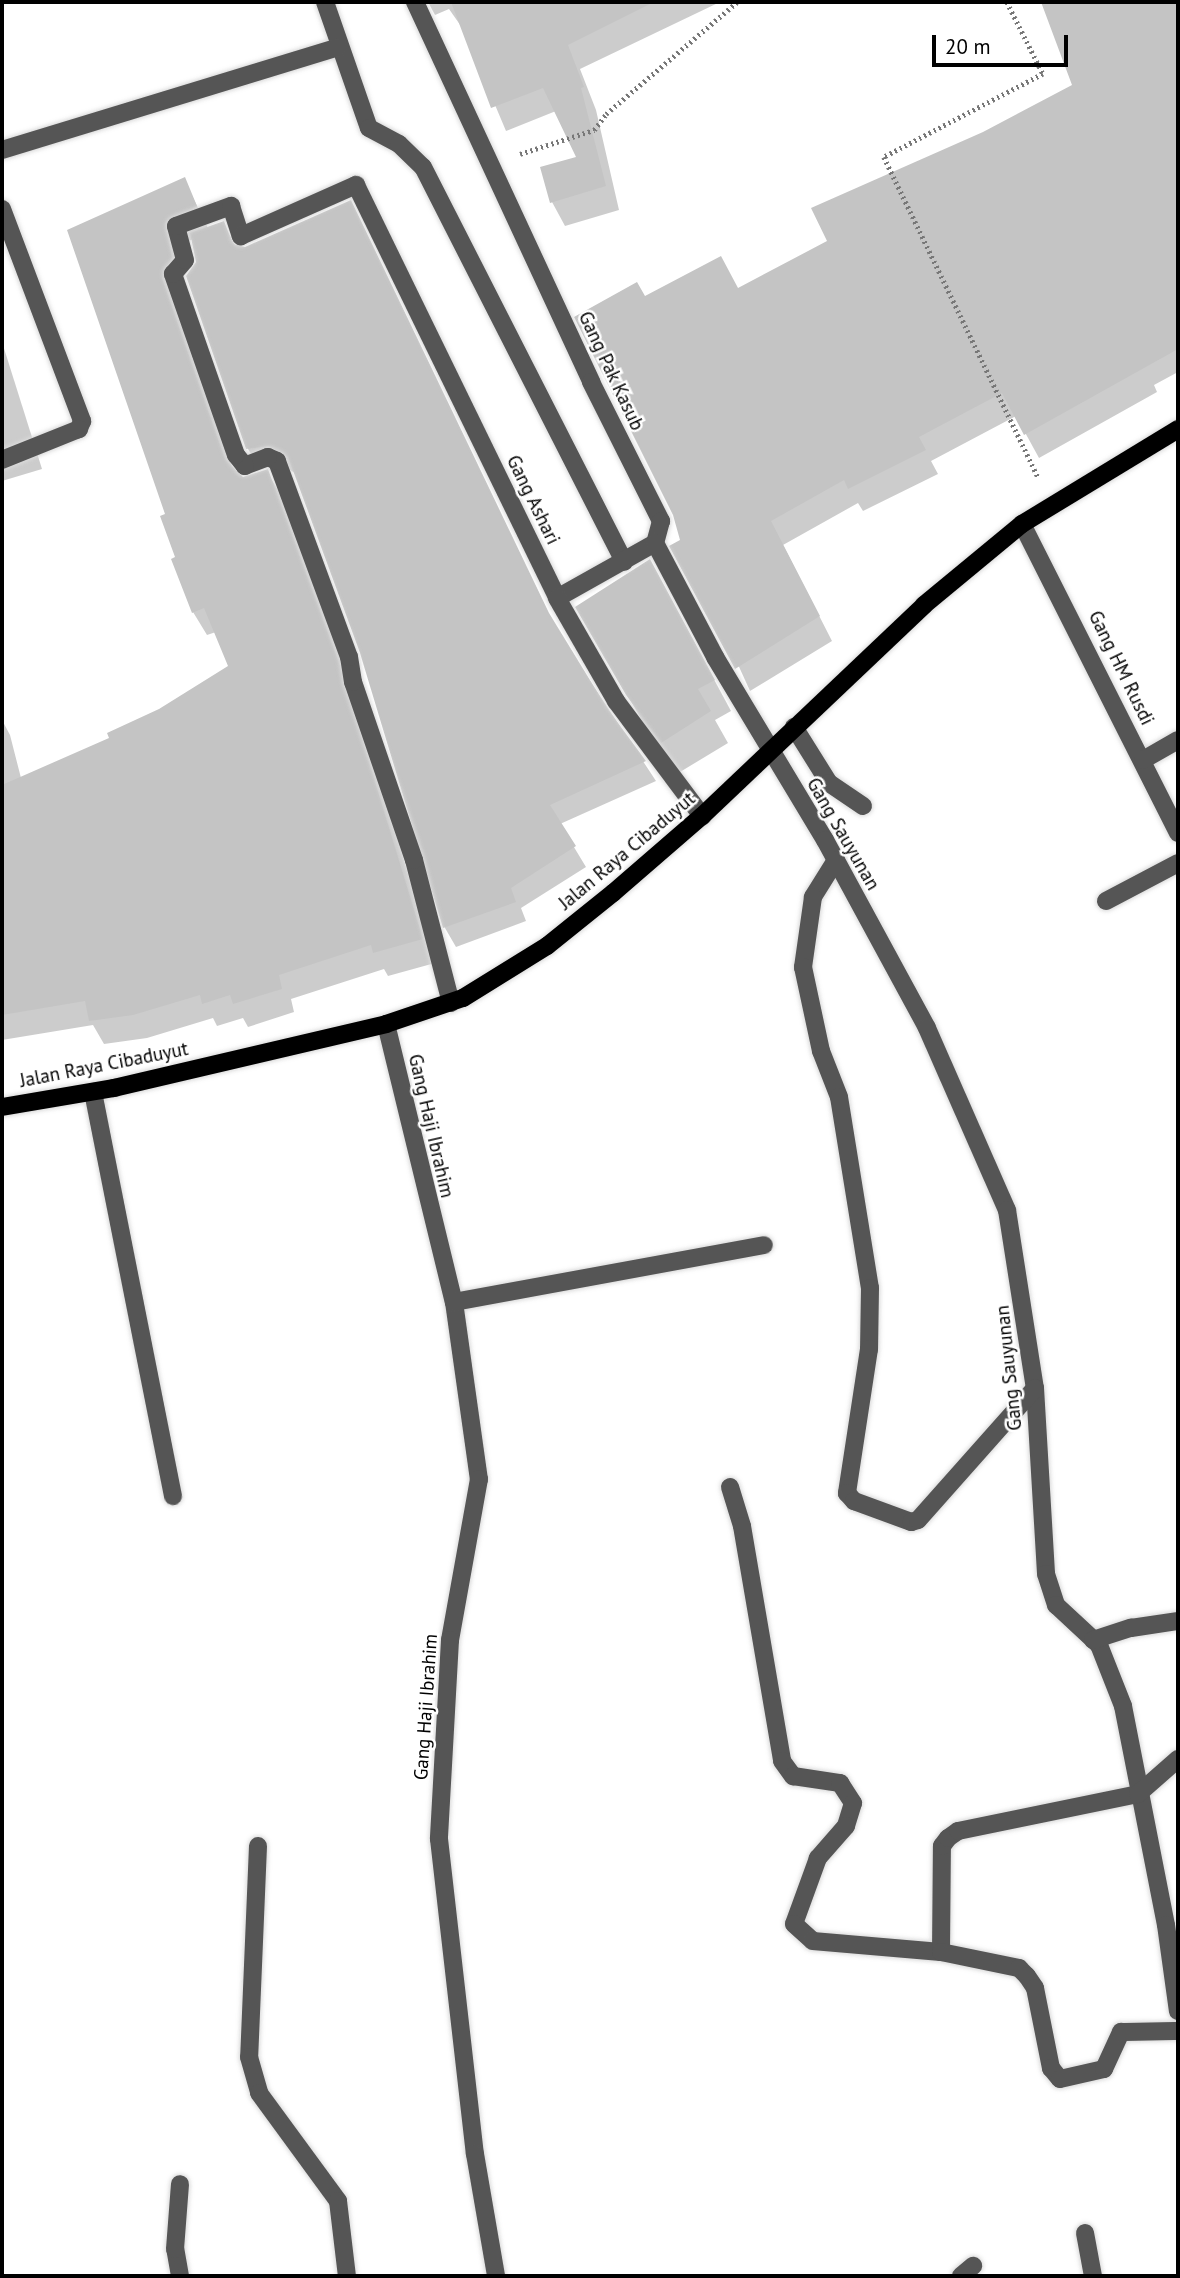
<!DOCTYPE html>
<style>
body{margin:0}
#map{position:relative;width:1180px;height:2278px;overflow:hidden;background:#fff;font-family:"PT Sans",sans-serif}
div>[style]{position:absolute}
.shadow>*{inset:0;background:#0003}
.building>*{inset:0;background:#c4c4c4}
.path>*{height:4.5px;margin-top:-2.25px;transform-origin:0;background:repeating-linear-gradient(90deg,#777 0 2px,transparent 0 5.5px)}
.roads{filter:drop-shadow(0 0 2px #dbdbdb) drop-shadow(0 0 2px #dbdbdb)}
.minor>*{height:18px;margin:-9px;padding:0 9px;transform-origin:9px;border-radius:9px;background:#555}
.major>*{height:18px;margin:-9px;padding:0 9px;transform-origin:9px;border-radius:9px;background:#000}
span{translate:-50% -50%;white-space:nowrap;text-align:center;line-height:1.15;-webkit-text-stroke:5px #fff;paint-order:stroke}
.street-label{font-size:19px;color:#000}
.frame{position:absolute;inset:0;border:4px solid #000;pointer-events:none}
.scale{position:absolute;left:932px;top:35px;width:136px;height:32px;box-sizing:border-box;border:4px solid #000;border-top:0;padding-left:9px;font-size:21px;line-height:24px;white-space:nowrap;color:#000;-webkit-text-stroke:5px #fff;paint-order:stroke}
</style>
<div id="map">
<div class="shadow">
<i style="clip-path:polygon(428px 2px,720px 2px,580px 69px,596px 110px,619px 210px,565px 226px,552px 202px,578px 158px,556px 111px,506px 131px,463px 29px,449px 9px,435px 15px)"></i>
<i style="clip-path:polygon(1043px 2px,1178px 2px,1178px 183px,1123px 214px,1178px 198px,1178px 372px,1154px 385px,1157px 392px,1039px 458px,1016px 416px,931px 461px,938px 474px,863px 511px,858px 503px,783px 545px,832px 641px,750px 691px,682px 541px,645px 299px,738px 290px,829px 242px,984px 134px,1074px 86px)"></i>
<i style="clip-path:polygon(184px 180px,208px 228px,223px 223px,236px 247px,556px 629px,656px 781px,560px 824px,586px 867px,521px 908px,526px 921px,456px 947px,445px 928px,361px 653px,295px 473px,281px 465px,259px 468px,248px 449px,193px 239px,177px 247px,185px 282px,175px 302px,233px 469px,242px 479px,267px 472px,281px 495px,351px 685px,435px 963px,388px 976px,384px 969px,291px 999px,294px 1012px,248px 1027px,243px 1018px,217px 1026px,213px 1018px,147px 1038px,104px 1044px,93px 1025px,2px 1040px,2px 720px,10px 735px,21px 778px,111px 739px,231px 667px,216px 632px,207px 635px,193px 612px,167px 515px,69px 230px)"></i>
<i style="clip-path:polygon(2px 342px,42px 469px,2px 481px)"></i>
<i style="clip-path:polygon(667px 592px,731px 711px,715px 720px,728px 743px,680px 772px,645px 726px,578px 608px)"></i>
</div>
<div class="building">
<i style="clip-path:polygon(451px 2px,654px 2px,568px 45px,584px 87px,581px 88px,606px 186px,550px 203px,540px 167px,576px 157px,543px 88px,491px 108px)"></i>
<i style="clip-path:polygon(1041px 2px,1178px 2px,1178px 349px,1024px 435px,1002px 393px,919px 437px,926px 450px,848px 489px,844px 480px,771px 521px,820px 616px,735px 669px,669px 546px,680px 540px,673px 515px,574px 317px,637px 282px,645px 296px,721px 256px,738px 288px,827px 241px,811px 208px,983px 132px,1072px 85px)"></i>
<i style="clip-path:polygon(185px 177px,197px 206px,165px 223px,172px 257px,162px 278px,225px 459px,243px 477px,268px 469px,338px 660px,423px 939px,373px 953px,371px 945px,279px 975px,282px 989px,233px 1004px,230px 995px,202px 1004px,200px 995px,133px 1015px,89px 1021px,85px 1001px,2px 1015px,2px 785px,109px 738px,107px 733px,159px 709px,228px 666px,204px 608px,192px 613px,171px 559px,175px 557px,160px 516px,165px 514px,67px 230px)"></i>
<i style="clip-path:polygon(351px 200px,549px 613px,607px 708px,646px 761px,550px 805px,576px 846px,511px 888px,516px 902px,443px 928px,360px 653px,288px 457px,269px 446px,246px 449px,186px 276px,196px 262px,190px 233px,224px 221px,233px 244px,245px 247px)"></i>
<i style="clip-path:polygon(650px 559px,715px 680px,698px 689px,711px 711px,661px 743px,626px 695px,575px 607px)"></i>
</div>
<div class="path">
<i style="left:1007px;top:2px;width:80px;rotate:63.4deg"></i>
<i style="left:1043px;top:74px;width:179px;rotate:152.4deg"></i>
<i style="left:884px;top:157px;width:355px;rotate:64.3deg"></i>
<i style="left:520px;top:154px;width:78px;rotate:-18deg"></i>
<i style="left:594px;top:130px;width:20px;rotate:-53deg"></i>
<i style="left:606px;top:114px;width:172px;rotate:-40.5deg"></i>
</div>
<div class="roads">
<div class="minor">
<i style="left:325px;top:2px;width:133px;rotate:70.8deg"></i>
<i style="left:369px;top:128px;width:34px;rotate:28deg"></i>
<i style="left:399px;top:144px;width:33px;rotate:44deg"></i>
<i style="left:423px;top:167px;width:443px;rotate:63deg"></i>
<i style="left:415px;top:2px;width:419px;rotate:65.1deg"></i>
<i style="left:591px;top:382px;width:156px;rotate:63.3deg"></i>
<i style="left:661px;top:521px;width:23px;rotate:105deg"></i>
<i style="left:655px;top:543px;width:112px;rotate:150.7deg"></i>
<i style="left:2px;top:150px;width:351px;rotate:-17deg"></i>
<i style="left:2px;top:209px;width:227px;rotate:69.3deg"></i>
<i style="left:82px;top:421px;width:9px;rotate:111deg"></i>
<i style="left:79px;top:429px;width:83px;rotate:158.1deg"></i>
<i style="left:1022px;top:524px;width:346px;rotate:63.2deg"></i>
<i style="left:655px;top:543px;width:129px;rotate:62.2deg"></i>
<i style="left:715px;top:657px;width:214px;rotate:59deg"></i>
<i style="left:825px;top:840px;width:214px;rotate:61.5deg"></i>
<i style="left:927px;top:1028px;width:199px;rotate:66.3deg"></i>
<i style="left:1007px;top:1210px;width:180px;rotate:81.1deg"></i>
<i style="left:1035px;top:1388px;width:186px;rotate:86.6deg"></i>
<i style="left:1046px;top:1574px;width:33px;rotate:72deg"></i>
<i style="left:1056px;top:1605px;width:59px;rotate:42.9deg"></i>
<i style="left:1099px;top:1645px;width:66px;rotate:68.5deg"></i>
<i style="left:1123px;top:1706px;width:223px;rotate:78.9deg"></i>
<i style="left:1166px;top:1925px;width:87px;rotate:82.1deg"></i>
<i style="left:794px;top:727px;width:66px;rotate:58deg"></i>
<i style="left:829px;top:783px;width:41px;rotate:34.1deg"></i>
<i style="left:1143px;top:760px;width:40px;rotate:-29.7deg"></i>
<i style="left:836px;top:860px;width:44px;rotate:121.9deg"></i>
<i style="left:813px;top:897px;width:71px;rotate:98.1deg"></i>
<i style="left:803px;top:967px;width:86px;rotate:77.9deg"></i>
<i style="left:821px;top:1051px;width:49px;rotate:68.6deg"></i>
<i style="left:839px;top:1097px;width:193px;rotate:80.8deg"></i>
<i style="left:870px;top:1288px;width:61px;rotate:90.9deg"></i>
<i style="left:869px;top:1349px;width:146px;rotate:98.7deg"></i>
<i style="left:847px;top:1493px;width:11px;rotate:49deg"></i>
<i style="left:854px;top:1501px;width:61px;rotate:20.2deg"></i>
<i style="left:911px;top:1522px;width:7px;rotate:-16deg"></i>
<i style="left:918px;top:1520px;width:176px;rotate:-48.4deg"></i>
<i style="left:1106px;top:901px;width:81px;rotate:-27.8deg"></i>
<i style="left:451px;top:1003px;width:148px;rotate:-104.5deg"></i>
<i style="left:414px;top:860px;width:188px;rotate:-108.9deg"></i>
<i style="left:353px;top:682px;width:25px;rotate:-99deg"></i>
<i style="left:349px;top:657px;width:209px;rotate:-110.2deg"></i>
<i style="left:277px;top:461px;width:10px;rotate:-156deg"></i>
<i style="left:268px;top:457px;width:25px;rotate:159deg"></i>
<i style="left:245px;top:466px;width:14px;rotate:-129deg"></i>
<i style="left:236px;top:455px;width:192px;rotate:-109.2deg"></i>
<i style="left:173px;top:274px;width:18px;rotate:-49deg"></i>
<i style="left:185px;top:260px;width:35px;rotate:-105deg"></i>
<i style="left:176px;top:226px;width:59px;rotate:-20deg"></i>
<i style="left:231px;top:206px;width:32px;rotate:72deg"></i>
<i style="left:241px;top:236px;width:126px;rotate:-23.9deg"></i>
<i style="left:356px;top:185px;width:459px;rotate:64deg"></i>
<i style="left:557px;top:598px;width:119px;rotate:60.2deg"></i>
<i style="left:616px;top:701px;width:144px;rotate:53.2deg"></i>
<i style="left:386px;top:1024px;width:286px;rotate:76.3deg"></i>
<i style="left:454px;top:1302px;width:179px;rotate:82deg"></i>
<i style="left:479px;top:1479px;width:164px;rotate:100.2deg"></i>
<i style="left:450px;top:1640px;width:199px;rotate:93.2deg"></i>
<i style="left:439px;top:1839px;width:317px;rotate:83.5deg"></i>
<i style="left:475px;top:2154px;width:124px;rotate:80.2deg"></i>
<i style="left:93px;top:1092px;width:412px;rotate:78.8deg"></i>
<i style="left:454px;top:1302px;width:315px;rotate:-10.4deg"></i>
<i style="left:730px;top:1487px;width:41px;rotate:72.9deg"></i>
<i style="left:742px;top:1526px;width:238px;rotate:80.3deg"></i>
<i style="left:782px;top:1761px;width:19px;rotate:54deg"></i>
<i style="left:793px;top:1776px;width:48px;rotate:8.5deg"></i>
<i style="left:840px;top:1783px;width:24px;rotate:57deg"></i>
<i style="left:853px;top:1803px;width:24px;rotate:107deg"></i>
<i style="left:846px;top:1826px;width:43px;rotate:131.2deg"></i>
<i style="left:818px;top:1858px;width:70px;rotate:110deg"></i>
<i style="left:794px;top:1924px;width:25px;rotate:42deg"></i>
<i style="left:813px;top:1941px;width:128px;rotate:4.9deg"></i>
<i style="left:941px;top:1952px;width:106px;rotate:-89.5deg"></i>
<i style="left:942px;top:1846px;width:10px;rotate:-53deg"></i>
<i style="left:948px;top:1838px;width:12px;rotate:-35deg"></i>
<i style="left:958px;top:1831px;width:184px;rotate:-11.6deg"></i>
<i style="left:1138px;top:1794px;width:53px;rotate:-41.2deg"></i>
<i style="left:1093px;top:1640px;width:40px;rotate:-18deg"></i>
<i style="left:1131px;top:1628px;width:48px;rotate:-8.5deg"></i>
<i style="left:258px;top:1846px;width:211px;rotate:92.4deg"></i>
<i style="left:249px;top:2057px;width:37px;rotate:74deg"></i>
<i style="left:259px;top:2093px;width:134px;rotate:53.8deg"></i>
<i style="left:338px;top:2201px;width:76px;rotate:83.2deg"></i>
<i style="left:941px;top:1952px;width:80px;rotate:11.6deg"></i>
<i style="left:1019px;top:1968px;width:11px;rotate:45deg"></i>
<i style="left:1027px;top:1976px;width:14px;rotate:56deg"></i>
<i style="left:1035px;top:1988px;width:82px;rotate:78.7deg"></i>
<i style="left:1051px;top:2068px;width:14px;rotate:51deg"></i>
<i style="left:1060px;top:2079px;width:45px;rotate:-12.8deg"></i>
<i style="left:1104px;top:2069px;width:41px;rotate:-65.3deg"></i>
<i style="left:1121px;top:2032px;width:57px;rotate:-1deg"></i>
<i style="left:1085px;top:2233px;width:44px;rotate:79.5deg"></i>
<i style="left:180px;top:2276px;width:27px;rotate:-100deg"></i>
<i style="left:175px;top:2249px;width:65px;rotate:-85.6deg"></i>
<i style="left:961px;top:2276px;width:16px;rotate:-40deg"></i>
</div>
<div class="major">
<i style="left:2px;top:1107px;width:114px;rotate:-9.6deg"></i>
<i style="left:114px;top:1088px;width:279px;rotate:-13.2deg"></i>
<i style="left:386px;top:1024px;width:81px;rotate:-18.7deg"></i>
<i style="left:463px;top:998px;width:99px;rotate:-31.8deg"></i>
<i style="left:547px;top:946px;width:85px;rotate:-38.8deg"></i>
<i style="left:613px;top:893px;width:118px;rotate:-40.9deg"></i>
<i style="left:702px;top:816px;width:306px;rotate:-43.5deg"></i>
<i style="left:924px;top:605px;width:127px;rotate:-39.6deg"></i>
<i style="left:1022px;top:524px;width:183px;rotate:-31.3deg"></i>
</div>
</div>
<div class="street-label">
<span style="left:611px;top:371px;rotate:65deg">Gang Pak Kasub</span>
<span style="left:533px;top:500px;rotate:64deg">Gang Ashari</span>
<span style="left:1121px;top:668px;rotate:64deg">Gang HM Rusdi</span>
<span style="left:843px;top:834px;rotate:60deg">Gang Sauyunan</span>
<span style="left:627px;top:851px;rotate:-40deg">Jalan Raya Cibaduyut</span>
<span style="left:104px;top:1065px;rotate:-11deg">Jalan Raya Cibaduyut</span>
<span style="left:431px;top:1126px;rotate:77deg">Gang Haji Ibrahim</span>
<span style="left:1009px;top:1368px;rotate:-96deg">Gang Sauyunan</span>
<span style="left:426px;top:1707px;rotate:-86deg">Gang Haji Ibrahim</span>
</div>
<div class="frame"></div>
<div class="scale">20 m</div>
</div>
